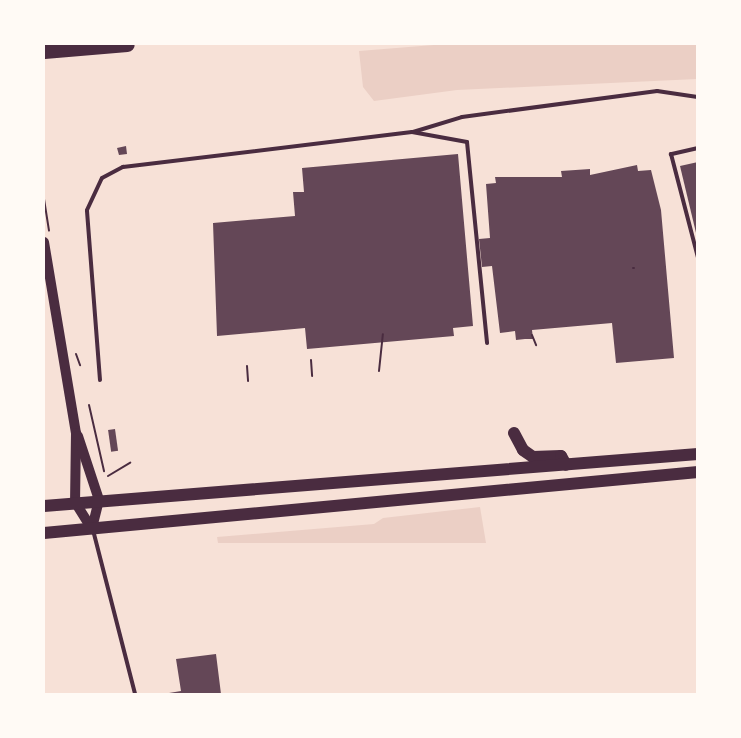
<!DOCTYPE html>
<style>
body{margin:0}
#map{position:relative;width:741px;height:738px;overflow:hidden;background:#f7e1d7;font-family:Helvetica,sans-serif}
div>[style]{position:absolute}
.green>*{inset:0;background:#ebcfc5}
.building>*{inset:0;background:#644757;transform-origin:0 0}
.path>*{height:2px;margin:-1px;padding:0 1px;transform-origin:1px;border-radius:1px;background:#4a2c40}
.service>*{height:4px;margin:-2px;padding:0 2px;transform-origin:2px;border-radius:2px;background:#4a2c40}
.tertiary>*{height:10px;margin:-5px;padding:0 5px;transform-origin:5px;border-radius:5px;background:#4a2c40}
.primary>*{height:12px;margin:-6px;padding:0 6px;transform-origin:6px;border-radius:6px;background:#4a2c40}
.motorway>*{height:15px;margin:-7.5px;padding:0 7.5px;transform-origin:7.5px;border-radius:7.5px;background:#4a2c40}
span{translate:-50% -50%;white-space:nowrap;text-align:center;line-height:1.15;-webkit-text-stroke:5px #fffaf5;paint-order:stroke}
.frame{position:absolute;inset:0;border:45px solid #fffaf5;pointer-events:none}
</style>
<div id="map">
<div class="green">
<i style="clip-path:polygon(446px 44px,697px 44px,697px 79px,457px 90px,374px 101px,363px 87px,359px 51px)"></i>
<i style="clip-path:polygon(480px 507px,486px 543px,218px 543px,217px 537px,374px 524px,383px 518px)"></i>
</div>
<div class="building">
<i style="clip-path:polygon(126px 146px,127px 154px,119px 155px,117px 148px)"></i>
<i style="clip-path:polygon(458px 154px,473px 326px,453px 328px,454px 336px,307px 349px,305px 328px,217px 336px,213px 223px,295px 216px,293px 192px,304px 192px,302px 168px)"></i>
<i style="clip-path:polygon(698px 162px,698px 237px,697px 237px,680px 166px)"></i>
<i style="clip-path:polygon(637px 165px,638px 171px,651px 170px,661px 210px,674px 358px,616px 363px,612px 323px,532px 330px,533px 339px,525px 339px,516px 340px,515px 331px,500px 333px,492px 266px,482px 267px,479px 239px,490px 238px,486px 184px,496px 183px,495px 177px,562px 177px,561px 171px,590px 169px,590px 175px)"></i>
<i style="left:115px;top:429px;width:22px;height:7px;rotate:82deg"></i>
<i style="clip-path:polygon(216px 654px,221px 694px,163px 694px,181px 691px,176px 659px)"></i>
</div>
<div class="path">
<i style="left:44px;top:199px;width:32px;rotate:81deg"></i>
<i style="left:633px;top:268px;width:1px"></i>
<i style="left:532px;top:335px;width:11px;rotate:68deg"></i>
<i style="left:76px;top:354px;width:12px;rotate:70deg"></i>
<i style="left:311px;top:360px;width:16px;rotate:86deg"></i>
<i style="left:247px;top:366px;width:15px;rotate:86deg"></i>
<i style="left:379px;top:371px;width:37px;rotate:-84deg"></i>
<i style="left:89px;top:405px;width:68px;rotate:77.2deg"></i>
<i style="left:108px;top:476px;width:26px;rotate:-31deg"></i>
</div>
<div class="service">
<i style="left:413px;top:132px;width:51px;rotate:-17deg"></i>
<i style="left:462px;top:117px;width:197px;rotate:-7.6deg"></i>
<i style="left:657px;top:91px;width:41px;rotate:8.3deg"></i>
<i style="left:698px;top:148px;width:28px;rotate:167deg"></i>
<i style="left:671px;top:154px;width:107px;rotate:75.4deg"></i>
<i style="left:100px;top:380px;width:170px;rotate:-94.4deg"></i>
<i style="left:87px;top:210px;width:35px;rotate:-65deg"></i>
<i style="left:102px;top:178px;width:24px;rotate:-28deg"></i>
<i style="left:123px;top:167px;width:291px;rotate:-6.9deg"></i>
<i style="left:412px;top:132px;width:56px;rotate:10.3deg"></i>
<i style="left:467px;top:142px;width:202px;rotate:84.3deg"></i>
<i style="left:93px;top:530px;width:169px;rotate:75.6deg"></i>
</div>
<div class="tertiary">
<i style="left:44px;top:242px;width:194px;rotate:80.5deg"></i>
<i style="left:76px;top:433px;width:69px;rotate:90.8deg"></i>
<i style="left:75px;top:502px;width:32px;rotate:58deg"></i>
<i style="left:78px;top:436px;width:67px;rotate:71.8deg"></i>
<i style="left:99px;top:500px;width:30px;rotate:104deg"></i>
</div>
<div class="primary">
<i style="left:514px;top:433px;width:19px;rotate:62deg"></i>
<i style="left:523px;top:450px;width:12px;rotate:35deg"></i>
<i style="left:533px;top:457px;width:28px;rotate:-2deg"></i>
<i style="left:561px;top:456px;width:10px;rotate:61deg"></i>
<i style="left:44px;top:506px;width:656px;rotate:-4.55deg"></i>
<i style="left:44px;top:533px;width:657px;rotate:-5.33deg"></i>
</div>
<div class="motorway">
<i style="left:44px;top:51px;width:83px;rotate:-4.8deg"></i>
</div>
<div class="frame"></div>
</div>
